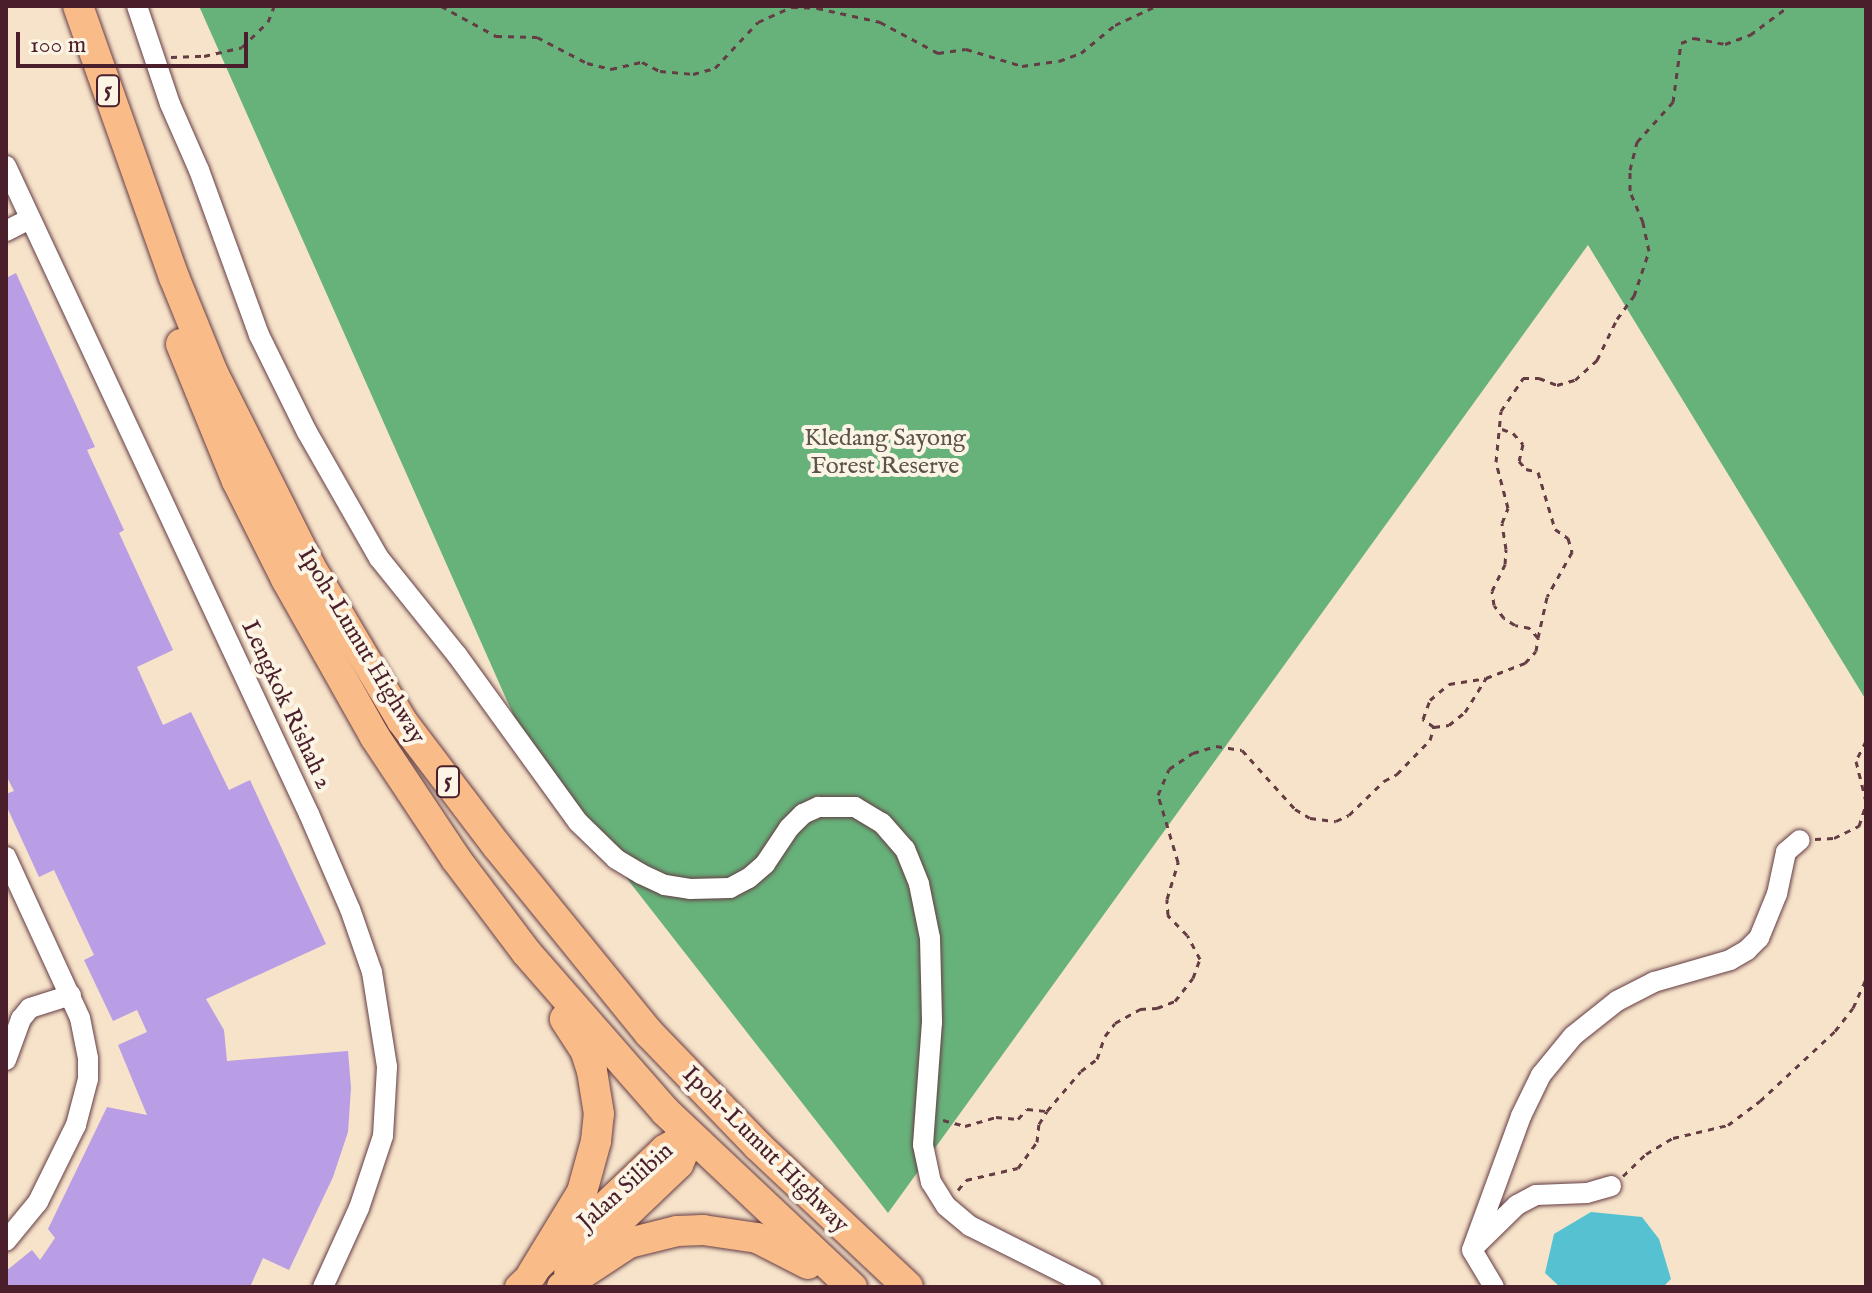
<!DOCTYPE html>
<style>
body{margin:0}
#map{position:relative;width:1872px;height:1293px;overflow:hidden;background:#f7e3ca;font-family:"IM FELL English",serif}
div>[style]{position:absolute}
.forest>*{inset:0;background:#67b27b}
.water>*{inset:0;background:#56c2d1}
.building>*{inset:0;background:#b99de5}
.path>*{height:3px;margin-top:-1.5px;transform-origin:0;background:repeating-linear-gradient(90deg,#643c43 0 6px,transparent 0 12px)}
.roads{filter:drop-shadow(0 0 2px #643c43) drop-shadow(0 0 2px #643c43)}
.minor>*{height:20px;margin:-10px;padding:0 10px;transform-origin:10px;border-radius:10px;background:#fff}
.major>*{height:26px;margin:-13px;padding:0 13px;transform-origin:13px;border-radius:13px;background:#f9bc89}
.highway>*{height:30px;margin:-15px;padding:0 15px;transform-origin:15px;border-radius:15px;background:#f9bc89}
span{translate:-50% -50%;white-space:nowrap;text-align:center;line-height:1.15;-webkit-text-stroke:8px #fcf5e5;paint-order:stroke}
.shield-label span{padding:2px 6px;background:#fcf5e5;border:2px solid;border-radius:6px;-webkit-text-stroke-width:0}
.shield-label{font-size:22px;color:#4a1f2b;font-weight:700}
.park-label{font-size:24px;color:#5a544a}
.street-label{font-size:24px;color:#4a1f2b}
.frame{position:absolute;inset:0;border:8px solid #4a1f2b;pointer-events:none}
.scale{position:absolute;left:16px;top:32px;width:232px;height:36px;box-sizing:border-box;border:4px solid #4a1f2b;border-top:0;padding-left:10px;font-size:24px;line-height:28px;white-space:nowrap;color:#4a1f2b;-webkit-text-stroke:6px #fcf5e5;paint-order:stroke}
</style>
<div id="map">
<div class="forest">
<i style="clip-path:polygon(199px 6px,1866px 6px,1866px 700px,1588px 245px,888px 1213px,532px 757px)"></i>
</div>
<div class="water">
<i style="clip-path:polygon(1591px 1212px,1642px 1217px,1659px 1239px,1671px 1279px,1663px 1287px,1560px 1287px,1545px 1273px,1554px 1234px)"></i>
</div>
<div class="building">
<i style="clip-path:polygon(16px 273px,95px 447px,87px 450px,124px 530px,119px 533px,173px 650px,137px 667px,163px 725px,191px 712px,229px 790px,250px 780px,326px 944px,206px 999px,224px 1030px,227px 1061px,348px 1051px,351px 1088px,348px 1132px,333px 1177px,289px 1270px,263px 1258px,250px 1287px,6px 1287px,6px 1271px,32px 1250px,40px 1260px,55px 1238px,48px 1229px,107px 1107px,147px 1115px,118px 1045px,147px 1032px,137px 1010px,113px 1021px,84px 960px,94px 955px,54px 870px,39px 877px,6px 805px,6px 794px,14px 791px,6px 775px,6px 278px)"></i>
</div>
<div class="path">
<i style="left:441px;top:6px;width:63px;rotate:28.6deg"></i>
<i style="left:496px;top:36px;width:41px;rotate:1.4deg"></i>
<i style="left:537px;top:37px;width:56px;rotate:27.5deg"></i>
<i style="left:587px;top:63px;width:25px;rotate:14deg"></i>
<i style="left:611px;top:69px;width:32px;rotate:-13deg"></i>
<i style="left:642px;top:62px;width:20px;rotate:27deg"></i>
<i style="left:660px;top:71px;width:33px;rotate:5deg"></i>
<i style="left:693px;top:74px;width:23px;rotate:-15deg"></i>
<i style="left:715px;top:68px;width:63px;rotate:-46.9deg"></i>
<i style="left:758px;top:22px;width:37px;rotate:-24deg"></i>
<i style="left:792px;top:7px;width:25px;rotate:2deg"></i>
<i style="left:817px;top:8px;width:65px;rotate:12.5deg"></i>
<i style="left:880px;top:22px;width:66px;rotate:28.1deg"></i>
<i style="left:938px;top:53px;width:28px;rotate:-8deg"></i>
<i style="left:966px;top:49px;width:59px;rotate:16.9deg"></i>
<i style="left:1022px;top:66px;width:37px;rotate:-8deg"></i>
<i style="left:1059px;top:61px;width:23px;rotate:-20deg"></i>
<i style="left:1081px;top:53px;width:44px;rotate:-39.5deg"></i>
<i style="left:1115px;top:25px;width:45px;rotate:-24.9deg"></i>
<i style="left:171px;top:57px;width:33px;rotate:-2deg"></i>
<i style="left:204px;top:56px;width:39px;rotate:-13deg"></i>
<i style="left:242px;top:47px;width:36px;rotate:-44deg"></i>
<i style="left:268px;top:22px;width:17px;rotate:-69deg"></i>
<i style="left:1502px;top:429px;width:12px;rotate:20deg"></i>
<i style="left:1513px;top:433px;width:15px;rotate:48deg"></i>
<i style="left:1523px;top:444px;width:17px;rotate:103deg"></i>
<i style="left:1519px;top:461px;width:11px;rotate:49deg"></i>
<i style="left:1526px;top:469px;width:12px;rotate:14deg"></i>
<i style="left:1538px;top:472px;width:59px;rotate:73.4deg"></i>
<i style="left:1555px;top:529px;width:16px;rotate:35deg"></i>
<i style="left:1568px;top:538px;width:15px;rotate:74deg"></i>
<i style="left:1572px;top:552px;width:51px;rotate:119.1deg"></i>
<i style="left:1547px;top:597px;width:42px;rotate:102.4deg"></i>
<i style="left:1434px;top:727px;width:15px;rotate:-8deg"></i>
<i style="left:1449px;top:725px;width:21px;rotate:-39deg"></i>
<i style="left:1465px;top:712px;width:40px;rotate:-58deg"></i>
<i style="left:1866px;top:741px;width:22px;rotate:117deg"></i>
<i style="left:1856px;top:761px;width:41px;rotate:76deg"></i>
<i style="left:1815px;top:839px;width:19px;rotate:-3deg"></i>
<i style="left:1834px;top:838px;width:28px;rotate:-26deg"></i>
<i style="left:1859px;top:826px;width:23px;rotate:-72deg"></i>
<i style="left:1866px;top:930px;width:21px;rotate:90deg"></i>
<i style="left:943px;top:1120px;width:23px;rotate:15deg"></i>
<i style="left:965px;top:1126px;width:32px;rotate:-16deg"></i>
<i style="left:996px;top:1117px;width:22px;rotate:5deg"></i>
<i style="left:1018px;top:1119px;width:13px;rotate:-48deg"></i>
<i style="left:1027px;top:1109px;width:18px;rotate:6deg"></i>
<i style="left:1623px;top:1176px;width:32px;rotate:-44deg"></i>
<i style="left:1646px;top:1154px;width:31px;rotate:-31deg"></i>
<i style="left:1673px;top:1138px;width:57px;rotate:-13.3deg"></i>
<i style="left:1728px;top:1125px;width:40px;rotate:-37deg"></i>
<i style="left:1760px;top:1101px;width:103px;rotate:-43deg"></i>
<i style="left:1835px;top:1031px;width:29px;rotate:-52deg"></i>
<i style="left:1853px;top:1008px;width:32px;rotate:-66deg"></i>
<i style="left:958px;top:1190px;width:13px;rotate:-51deg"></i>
<i style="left:966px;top:1180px;width:53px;rotate:-13deg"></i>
<i style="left:1018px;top:1168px;width:32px;rotate:-54deg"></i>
<i style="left:1037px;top:1142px;width:18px;rotate:-84deg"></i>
<i style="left:1039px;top:1124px;width:15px;rotate:-58deg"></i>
<i style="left:1047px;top:1111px;width:52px;rotate:-49.6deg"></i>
<i style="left:1081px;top:1071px;width:20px;rotate:-37deg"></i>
<i style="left:1097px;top:1059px;width:24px;rotate:-71deg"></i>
<i style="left:1105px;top:1036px;width:16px;rotate:-52deg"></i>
<i style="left:1115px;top:1023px;width:29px;rotate:-29deg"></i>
<i style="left:1140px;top:1009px;width:17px;rotate:-3deg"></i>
<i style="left:1157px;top:1008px;width:19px;rotate:-21deg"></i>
<i style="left:1175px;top:1001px;width:29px;rotate:-52deg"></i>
<i style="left:1193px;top:978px;width:20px;rotate:-70deg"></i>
<i style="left:1200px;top:959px;width:27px;rotate:-118deg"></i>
<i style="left:1187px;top:935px;width:28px;rotate:-134deg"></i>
<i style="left:1168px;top:915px;width:16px;rotate:-94deg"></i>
<i style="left:1167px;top:899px;width:39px;rotate:-73deg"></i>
<i style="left:1178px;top:862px;width:70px;rotate:-106.6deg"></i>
<i style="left:1158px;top:795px;width:28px;rotate:-67deg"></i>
<i style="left:1169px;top:769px;width:29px;rotate:-34deg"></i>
<i style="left:1193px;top:753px;width:24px;rotate:-17deg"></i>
<i style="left:1216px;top:746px;width:26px;rotate:9deg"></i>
<i style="left:1242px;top:750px;width:79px;rotate:48.1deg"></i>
<i style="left:1295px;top:809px;width:17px;rotate:31deg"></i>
<i style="left:1310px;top:818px;width:26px;rotate:7deg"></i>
<i style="left:1336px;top:821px;width:14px;rotate:-25deg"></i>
<i style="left:1349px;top:815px;width:49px;rotate:-44.2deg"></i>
<i style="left:1384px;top:781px;width:15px;rotate:-28deg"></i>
<i style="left:1397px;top:774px;width:47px;rotate:-45.9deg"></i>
<i style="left:1430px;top:740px;width:14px;rotate:-73deg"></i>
<i style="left:1434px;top:727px;width:14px;rotate:-144deg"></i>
<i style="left:1423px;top:719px;width:20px;rotate:-70deg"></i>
<i style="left:1430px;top:700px;width:25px;rotate:-40deg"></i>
<i style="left:1449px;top:684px;width:37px;rotate:-9deg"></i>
<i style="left:1486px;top:678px;width:42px;rotate:-21deg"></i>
<i style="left:1525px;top:663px;width:16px;rotate:-47deg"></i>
<i style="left:1536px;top:651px;width:13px;rotate:-81deg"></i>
<i style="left:1538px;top:638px;width:13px;rotate:-129deg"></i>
<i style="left:1530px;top:628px;width:15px;rotate:-169deg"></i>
<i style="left:1515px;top:625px;width:13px;rotate:-148deg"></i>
<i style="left:1504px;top:618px;width:16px;rotate:-128deg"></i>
<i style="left:1494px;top:605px;width:14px;rotate:-98deg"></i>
<i style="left:1492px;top:591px;width:30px;rotate:-64deg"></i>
<i style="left:1505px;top:564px;width:15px;rotate:-86deg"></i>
<i style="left:1506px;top:549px;width:26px;rotate:-99deg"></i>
<i style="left:1502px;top:523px;width:16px;rotate:-68deg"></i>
<i style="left:1508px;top:508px;width:48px;rotate:-104.6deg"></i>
<i style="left:1496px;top:462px;width:51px;rotate:-84.4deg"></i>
<i style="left:1501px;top:411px;width:40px;rotate:-56deg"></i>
<i style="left:1523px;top:378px;width:16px"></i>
<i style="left:1539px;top:378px;width:19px;rotate:21deg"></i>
<i style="left:1557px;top:385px;width:19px;rotate:-16deg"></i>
<i style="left:1575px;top:380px;width:30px;rotate:-42deg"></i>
<i style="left:1597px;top:360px;width:46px;rotate:-64deg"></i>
<i style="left:1617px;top:319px;width:29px;rotate:-54deg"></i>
<i style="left:1634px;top:296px;width:47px;rotate:-71.6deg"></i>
<i style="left:1649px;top:251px;width:30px;rotate:-102deg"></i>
<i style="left:1643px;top:222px;width:34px;rotate:-113deg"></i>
<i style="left:1630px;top:191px;width:21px;rotate:-90deg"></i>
<i style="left:1630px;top:170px;width:29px;rotate:-76deg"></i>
<i style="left:1637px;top:142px;width:54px;rotate:-48deg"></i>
<i style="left:1673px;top:102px;width:60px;rotate:-82.3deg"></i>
<i style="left:1681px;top:43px;width:14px;rotate:-21deg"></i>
<i style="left:1694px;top:38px;width:32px;rotate:11deg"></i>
<i style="left:1725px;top:44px;width:27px;rotate:-20deg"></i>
<i style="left:1750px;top:35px;width:49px;rotate:-36.6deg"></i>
</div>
<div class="roads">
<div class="minor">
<i style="left:137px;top:6px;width:103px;rotate:71.4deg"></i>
<i style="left:170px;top:104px;width:72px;rotate:66.3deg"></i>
<i style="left:199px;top:170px;width:176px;rotate:70deg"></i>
<i style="left:259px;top:335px;width:108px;rotate:63.7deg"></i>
<i style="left:307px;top:432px;width:145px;rotate:60.3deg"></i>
<i style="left:379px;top:558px;width:124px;rotate:51.2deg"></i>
<i style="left:457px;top:655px;width:206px;rotate:54.1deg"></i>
<i style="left:578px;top:822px;width:53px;rotate:44.2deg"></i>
<i style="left:616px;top:859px;width:29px;rotate:31deg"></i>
<i style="left:641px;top:874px;width:26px;rotate:25deg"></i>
<i style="left:665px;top:885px;width:25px;rotate:9deg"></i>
<i style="left:690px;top:889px;width:40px;rotate:-1.4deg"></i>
<i style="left:730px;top:888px;width:21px;rotate:-28deg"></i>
<i style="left:749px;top:878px;width:21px;rotate:-41deg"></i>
<i style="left:765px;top:864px;width:43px;rotate:-56.3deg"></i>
<i style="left:789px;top:828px;width:20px;rotate:-45deg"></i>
<i style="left:803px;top:814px;width:17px;rotate:-25deg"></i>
<i style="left:818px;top:807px;width:37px"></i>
<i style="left:855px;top:807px;width:31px;rotate:31deg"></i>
<i style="left:882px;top:823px;width:35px;rotate:49deg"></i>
<i style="left:905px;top:849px;width:38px;rotate:68deg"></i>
<i style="left:919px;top:884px;width:55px;rotate:78.5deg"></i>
<i style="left:930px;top:938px;width:84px;rotate:88.6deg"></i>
<i style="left:932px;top:1022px;width:123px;rotate:94.2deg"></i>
<i style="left:923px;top:1145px;width:38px;rotate:78deg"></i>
<i style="left:931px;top:1182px;width:28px;rotate:58deg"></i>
<i style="left:946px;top:1206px;width:31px;rotate:40deg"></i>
<i style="left:970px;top:1226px;width:136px;rotate:26.6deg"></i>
<i style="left:6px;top:166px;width:715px;rotate:64.94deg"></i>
<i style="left:309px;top:814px;width:103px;rotate:66.7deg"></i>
<i style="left:350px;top:909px;width:67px;rotate:70.8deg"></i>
<i style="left:372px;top:972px;width:96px;rotate:81deg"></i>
<i style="left:387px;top:1067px;width:69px;rotate:93.3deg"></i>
<i style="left:383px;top:1136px;width:76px;rotate:108.4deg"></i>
<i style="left:359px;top:1208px;width:87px;rotate:114.5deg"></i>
<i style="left:6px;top:231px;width:27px;rotate:-27deg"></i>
<i style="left:6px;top:857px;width:177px;rotate:65.3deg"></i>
<i style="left:80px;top:1018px;width:41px;rotate:78.7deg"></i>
<i style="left:88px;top:1058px;width:21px;rotate:90deg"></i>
<i style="left:88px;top:1079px;width:48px;rotate:104.6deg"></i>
<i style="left:76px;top:1125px;width:86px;rotate:116.3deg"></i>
<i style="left:38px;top:1202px;width:50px;rotate:129.4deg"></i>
<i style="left:6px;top:1060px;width:44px;rotate:-69.9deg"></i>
<i style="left:21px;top:1019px;width:14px;rotate:-51deg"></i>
<i style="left:30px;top:1008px;width:43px;rotate:-17.6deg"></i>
<i style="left:1477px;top:1244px;width:56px;rotate:-44.3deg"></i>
<i style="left:1517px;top:1205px;width:21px;rotate:-28deg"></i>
<i style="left:1536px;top:1195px;width:51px;rotate:-2.2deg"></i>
<i style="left:1587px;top:1193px;width:25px;rotate:-16deg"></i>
<i style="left:1494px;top:1287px;width:43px;rotate:-120.7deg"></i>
<i style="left:1472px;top:1250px;width:143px;rotate:-69.9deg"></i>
<i style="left:1521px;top:1116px;width:46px;rotate:-64deg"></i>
<i style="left:1541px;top:1075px;width:50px;rotate:-50.6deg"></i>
<i style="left:1573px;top:1036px;width:56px;rotate:-38.5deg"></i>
<i style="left:1617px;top:1001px;width:42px;rotate:-27.2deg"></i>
<i style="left:1654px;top:982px;width:79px;rotate:-16.1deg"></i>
<i style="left:1730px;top:960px;width:20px;rotate:-30deg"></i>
<i style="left:1747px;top:950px;width:17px;rotate:-45deg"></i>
<i style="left:1759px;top:938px;width:48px;rotate:-67.8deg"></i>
<i style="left:1777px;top:894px;width:43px;rotate:-77.9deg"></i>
<i style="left:1786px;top:852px;width:18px;rotate:-41deg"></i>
</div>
<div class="major">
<i style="left:518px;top:1287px;width:202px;rotate:-43.6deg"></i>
<i style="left:664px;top:1148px;width:20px;rotate:-30deg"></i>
<i style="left:681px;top:1138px;width:11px;rotate:-5deg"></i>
<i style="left:692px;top:1137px;width:30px;rotate:113deg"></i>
<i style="left:680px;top:1165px;width:156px;rotate:136.3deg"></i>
</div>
<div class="highway">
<i style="left:78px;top:6px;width:288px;rotate:70.5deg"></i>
<i style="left:174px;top:277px;width:104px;rotate:67.9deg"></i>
<i style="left:213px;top:373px;width:216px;rotate:63.3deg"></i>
<i style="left:310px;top:566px;width:180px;rotate:59.3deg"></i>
<i style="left:402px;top:721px;width:157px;rotate:52.8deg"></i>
<i style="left:497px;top:846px;width:241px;rotate:50.9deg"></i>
<i style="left:649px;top:1033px;width:156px;rotate:46deg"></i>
<i style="left:757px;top:1145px;width:207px;rotate:43.2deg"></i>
<i style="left:181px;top:344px;width:148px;rotate:67.8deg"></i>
<i style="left:237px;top:481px;width:110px;rotate:63.4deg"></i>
<i style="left:286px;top:579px;width:181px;rotate:60.6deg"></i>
<i style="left:375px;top:737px;width:146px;rotate:56.4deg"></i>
<i style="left:456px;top:859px;width:116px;rotate:53deg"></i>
<i style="left:526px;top:952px;width:211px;rotate:48.8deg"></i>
<i style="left:665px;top:1111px;width:257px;rotate:43.3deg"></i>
<i style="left:532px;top:1274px;width:96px;rotate:-58.6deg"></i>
<i style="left:582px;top:1192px;width:53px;rotate:-74.6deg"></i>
<i style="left:596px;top:1141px;width:27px;rotate:-84deg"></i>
<i style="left:599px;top:1114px;width:44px;rotate:-99.2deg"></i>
<i style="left:592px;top:1071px;width:22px;rotate:-108deg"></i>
<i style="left:585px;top:1050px;width:37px;rotate:-123deg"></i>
<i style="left:562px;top:1287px;width:80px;rotate:-33.3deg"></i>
<i style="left:629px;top:1243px;width:49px;rotate:-14deg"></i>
<i style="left:677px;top:1231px;width:26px;rotate:-2deg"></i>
<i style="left:703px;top:1230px;width:55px;rotate:8.4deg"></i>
<i style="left:757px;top:1238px;width:57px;rotate:27deg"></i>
</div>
</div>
<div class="shield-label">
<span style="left:108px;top:91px">5</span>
<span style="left:448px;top:782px">5</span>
</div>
<div class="park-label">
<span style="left:885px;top:453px">Kledang Sayong<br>Forest Reserve</span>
</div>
<div class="street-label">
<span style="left:361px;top:646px;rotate:59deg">Ipoh-Lumut Highway</span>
<span style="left:286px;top:705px;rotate:65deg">Lengkok Rishah 2</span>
<span style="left:765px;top:1150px;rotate:45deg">Ipoh-Lumut Highway</span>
<span style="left:626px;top:1187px;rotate:-42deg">Jalan Silibin</span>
</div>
<div class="frame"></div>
<div class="scale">100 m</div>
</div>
